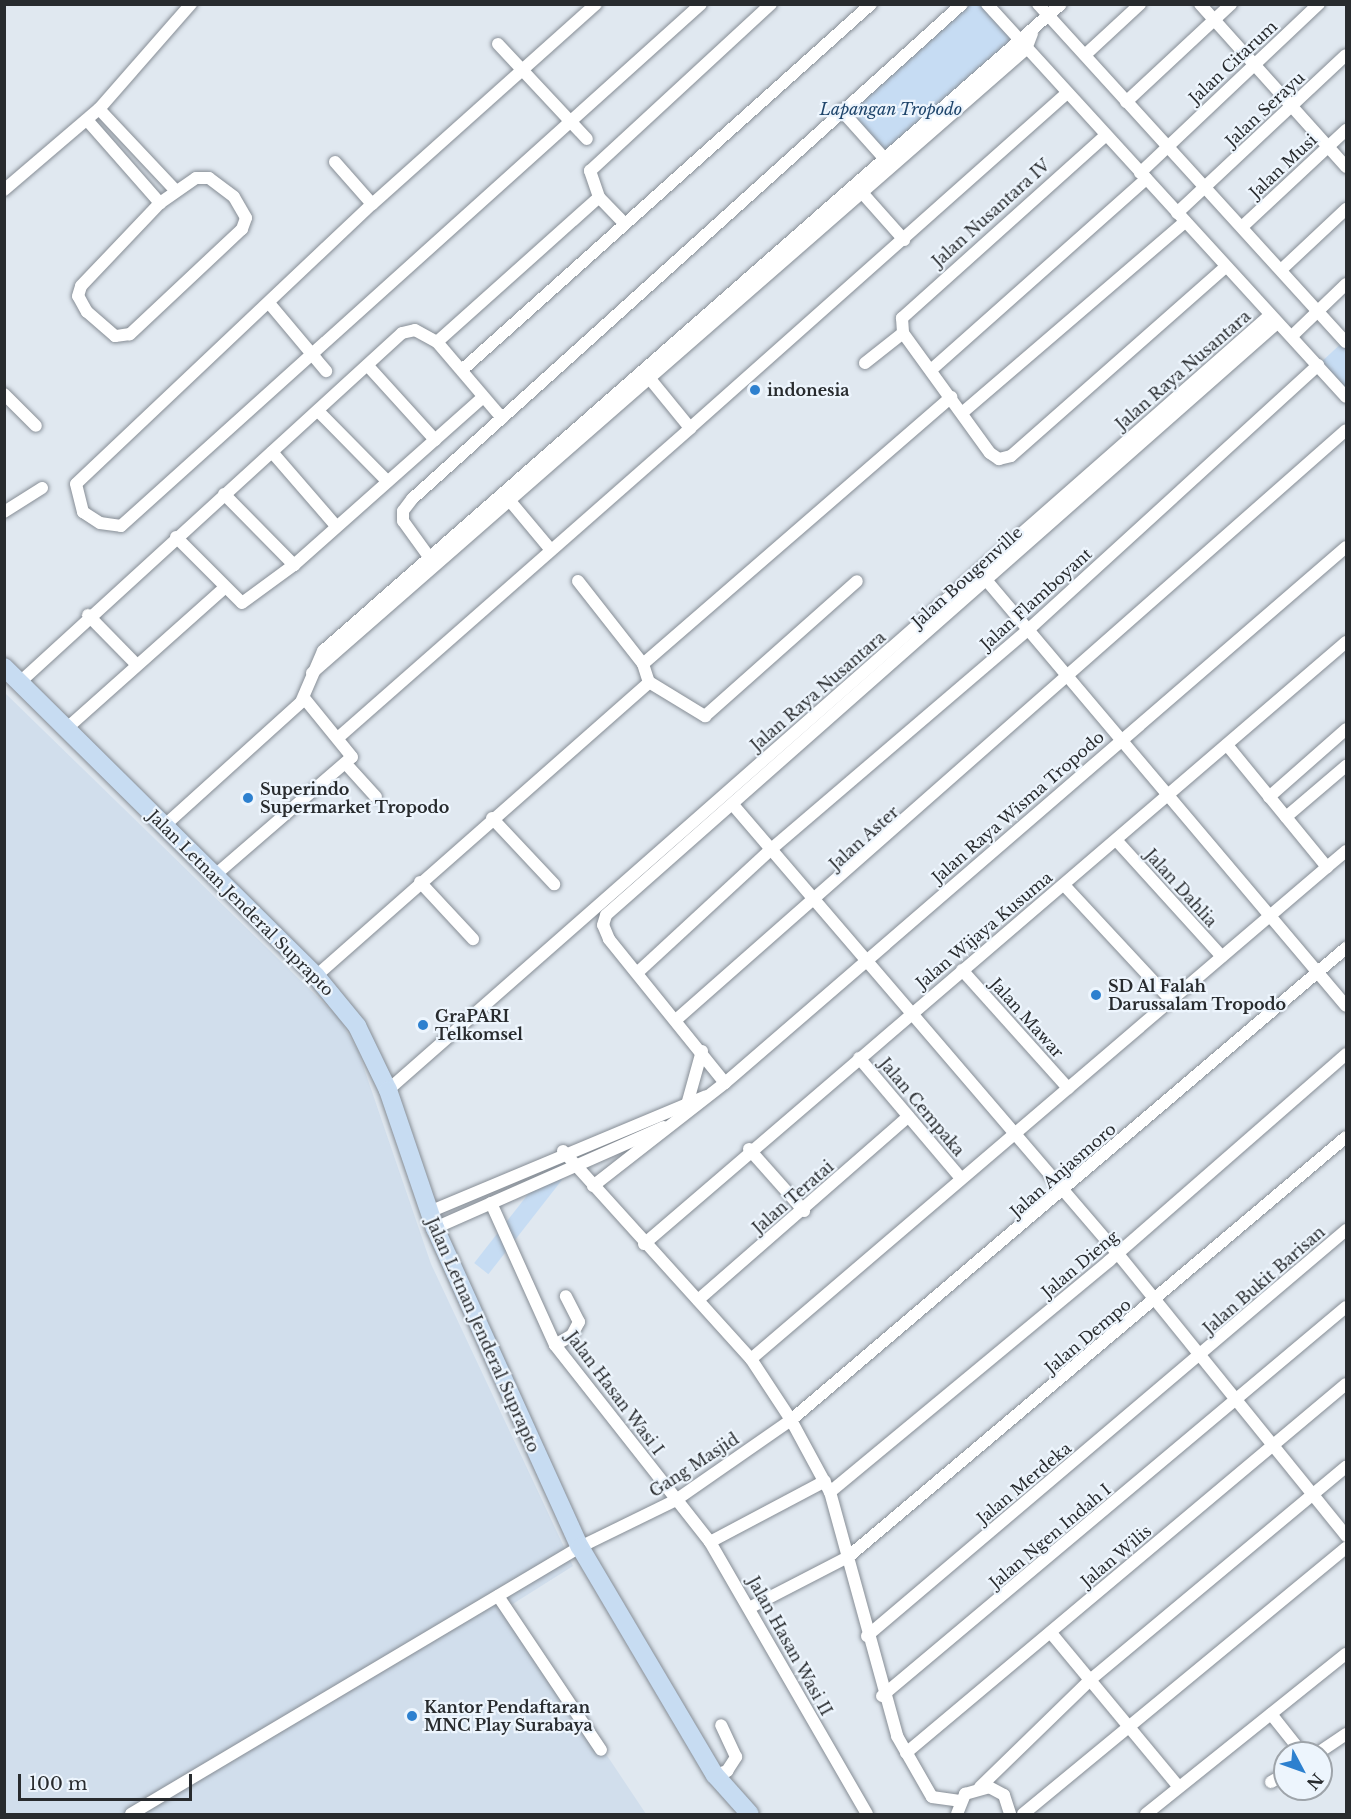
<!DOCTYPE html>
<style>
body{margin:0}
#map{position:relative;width:1351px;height:1819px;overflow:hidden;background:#e0e8f0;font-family:"Libre Baskerville",serif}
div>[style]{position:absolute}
.built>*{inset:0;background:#d1deec}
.green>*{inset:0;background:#c6dcf3;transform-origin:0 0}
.roads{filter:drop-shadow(0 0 2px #868d95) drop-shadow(0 0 2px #868d95)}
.minor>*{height:12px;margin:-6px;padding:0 6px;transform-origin:6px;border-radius:6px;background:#fff}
.secondary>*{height:18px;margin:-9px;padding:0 9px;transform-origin:9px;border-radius:9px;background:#c7dcf2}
.dots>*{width:16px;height:16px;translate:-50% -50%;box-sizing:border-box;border:3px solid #edf5fd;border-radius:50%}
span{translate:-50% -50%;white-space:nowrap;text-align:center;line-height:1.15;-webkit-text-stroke:4.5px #edf5fd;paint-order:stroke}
.street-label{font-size:16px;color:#282b2e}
.park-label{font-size:16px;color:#1f456b;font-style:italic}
.poi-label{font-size:16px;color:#282b2e;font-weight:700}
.left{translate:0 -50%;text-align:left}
.frame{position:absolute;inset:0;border:6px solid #282b2e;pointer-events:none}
.north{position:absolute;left:1273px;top:1741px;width:60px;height:60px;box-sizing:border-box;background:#edf5fd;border:2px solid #9ea4aa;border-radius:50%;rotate:131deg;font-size:16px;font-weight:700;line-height:24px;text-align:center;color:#282b2e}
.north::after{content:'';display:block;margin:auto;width:21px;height:27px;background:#2d80cf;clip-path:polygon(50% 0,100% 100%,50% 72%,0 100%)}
.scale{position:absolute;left:18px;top:1774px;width:174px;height:27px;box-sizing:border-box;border:3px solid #282b2e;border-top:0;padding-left:8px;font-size:18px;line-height:21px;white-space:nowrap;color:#282b2e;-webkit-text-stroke:4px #edf5fd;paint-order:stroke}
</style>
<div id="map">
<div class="built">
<i style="clip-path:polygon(5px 693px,339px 1018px,358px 1051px,431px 1264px,573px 1566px,508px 1607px,646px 1814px,5px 1814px)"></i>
</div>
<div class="green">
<i style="clip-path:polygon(962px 5px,987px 5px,1018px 39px,884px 158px,841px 110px)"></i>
<i style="clip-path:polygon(1346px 339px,1346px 397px,1318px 365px)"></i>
<i style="left:561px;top:1152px;width:18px;height:141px;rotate:38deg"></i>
</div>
<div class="roads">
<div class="minor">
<i style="left:596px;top:4px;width:300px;rotate:138.2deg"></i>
<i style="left:372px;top:204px;width:407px;rotate:136.6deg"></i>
<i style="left:76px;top:484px;width:29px;rotate:76deg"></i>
<i style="left:83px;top:512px;width:20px;rotate:33deg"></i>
<i style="left:100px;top:523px;width:21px;rotate:8deg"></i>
<i style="left:121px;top:526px;width:780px;rotate:-41.99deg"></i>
<i style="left:987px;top:4px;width:532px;rotate:47.59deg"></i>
<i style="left:1038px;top:4px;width:457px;rotate:47.7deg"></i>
<i style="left:1200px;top:4px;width:219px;rotate:48.1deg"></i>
<i style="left:498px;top:44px;width:130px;rotate:46.9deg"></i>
<i style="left:1085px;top:55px;width:75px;rotate:-42.8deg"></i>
<i style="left:1126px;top:102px;width:144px;rotate:-43deg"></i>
<i style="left:99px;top:109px;width:111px;rotate:46.8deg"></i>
<i style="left:841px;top:110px;width:64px;rotate:48.1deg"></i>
<i style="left:87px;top:120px;width:111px;rotate:48.7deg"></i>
<i style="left:1105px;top:136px;width:273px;rotate:138.1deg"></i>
<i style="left:902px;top:318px;width:15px;rotate:86deg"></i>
<i style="left:903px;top:333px;width:148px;rotate:54.1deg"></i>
<i style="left:990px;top:453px;width:11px;rotate:34deg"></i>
<i style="left:999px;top:459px;width:12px;rotate:-14deg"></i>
<i style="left:1011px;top:456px;width:284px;rotate:-41.4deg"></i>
<i style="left:335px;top:162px;width:56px;rotate:48.6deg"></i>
<i style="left:1140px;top:173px;width:246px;rotate:-43.4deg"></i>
<i style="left:196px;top:178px;width:13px"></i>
<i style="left:209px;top:178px;width:31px;rotate:37deg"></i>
<i style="left:234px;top:197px;width:24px;rotate:60deg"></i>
<i style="left:246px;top:218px;width:12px;rotate:110deg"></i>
<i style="left:242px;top:229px;width:154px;rotate:136.8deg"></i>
<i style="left:130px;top:334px;width:15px;rotate:172deg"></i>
<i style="left:115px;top:336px;width:37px;rotate:-139deg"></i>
<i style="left:87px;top:312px;width:18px;rotate:-119deg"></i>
<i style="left:78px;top:296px;width:10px;rotate:-73deg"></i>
<i style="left:81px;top:286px;width:115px;rotate:-46.4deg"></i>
<i style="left:160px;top:203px;width:44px;rotate:-34.8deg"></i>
<i style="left:857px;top:187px;width:71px;rotate:48.4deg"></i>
<i style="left:4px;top:190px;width:125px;rotate:-40.5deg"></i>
<i style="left:99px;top:109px;width:140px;rotate:-48.8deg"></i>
<i style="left:1177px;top:213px;width:231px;rotate:-43.1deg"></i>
<i style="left:623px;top:222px;width:35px;rotate:-134deg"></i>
<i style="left:599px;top:197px;width:28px;rotate:-109deg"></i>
<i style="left:590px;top:171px;width:246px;rotate:-42.7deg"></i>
<i style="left:1243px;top:226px;width:141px;rotate:-43deg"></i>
<i style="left:1282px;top:269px;width:88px;rotate:-43.2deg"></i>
<i style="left:269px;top:303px;width:89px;rotate:50deg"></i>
<i style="left:1292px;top:336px;width:75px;rotate:-43.9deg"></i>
<i style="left:437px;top:342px;width:217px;rotate:-41.8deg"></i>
<i style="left:865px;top:363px;width:48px;rotate:-38.3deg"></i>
<i style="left:368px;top:366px;width:100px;rotate:47.8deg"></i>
<i style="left:462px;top:370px;width:549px;rotate:-41.82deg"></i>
<i style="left:931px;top:370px;width:288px;rotate:-41.6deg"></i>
<i style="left:646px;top:374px;width:70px;rotate:50.8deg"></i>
<i style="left:690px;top:428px;width:504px;rotate:-41.62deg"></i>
<i style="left:4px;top:394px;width:45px;rotate:45deg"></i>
<i style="left:318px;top:411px;width:98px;rotate:45.4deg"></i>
<i style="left:962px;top:413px;width:294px;rotate:-40.6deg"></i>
<i style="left:272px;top:452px;width:98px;rotate:49.1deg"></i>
<i style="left:224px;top:494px;width:100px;rotate:45.4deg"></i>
<i style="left:510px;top:501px;width:64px;rotate:50.1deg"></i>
<i style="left:4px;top:512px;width:45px;rotate:-32.3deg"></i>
<i style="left:176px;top:537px;width:93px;rotate:45deg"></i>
<i style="left:242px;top:603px;width:64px;rotate:-36.2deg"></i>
<i style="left:294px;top:565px;width:253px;rotate:-41.6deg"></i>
<i style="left:432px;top:561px;width:49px;rotate:-125.9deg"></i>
<i style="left:403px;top:521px;width:10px;rotate:-90deg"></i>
<i style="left:403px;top:511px;width:15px;rotate:-53deg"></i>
<i style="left:412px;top:499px;width:740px;rotate:-41.99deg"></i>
<i style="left:578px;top:581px;width:105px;rotate:51.9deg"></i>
<i style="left:643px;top:664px;width:19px;rotate:72deg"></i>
<i style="left:987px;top:581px;width:556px;rotate:49.81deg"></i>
<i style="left:88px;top:615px;width:69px;rotate:45.6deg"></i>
<i style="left:643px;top:664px;width:408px;rotate:-40.9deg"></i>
<i style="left:312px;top:673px;width:948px;rotate:-41.15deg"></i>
<i style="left:1026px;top:49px;width:17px;rotate:-69deg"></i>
<i style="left:649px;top:682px;width:66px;rotate:31.3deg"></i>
<i style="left:705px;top:716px;width:203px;rotate:-41.6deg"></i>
<i style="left:19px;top:683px;width:519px;rotate:-42.42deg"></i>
<i style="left:402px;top:333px;width:13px;rotate:-13deg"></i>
<i style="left:415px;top:330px;width:25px;rotate:29deg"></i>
<i style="left:437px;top:342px;width:100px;rotate:49.5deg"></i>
<i style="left:66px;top:729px;width:212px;rotate:-41.7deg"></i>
<i style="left:340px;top:736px;width:466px;rotate:-41.3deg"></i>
<i style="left:1227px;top:745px;width:158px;rotate:50.7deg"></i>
<i style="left:1327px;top:867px;width:25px;rotate:-40deg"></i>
<i style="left:347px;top:765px;width:43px;rotate:47.8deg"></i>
<i style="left:1269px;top:797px;width:103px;rotate:-41.4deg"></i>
<i style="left:734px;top:806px;width:590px;rotate:49.4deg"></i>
<i style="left:1118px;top:1254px;width:363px;rotate:51deg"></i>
<i style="left:1286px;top:817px;width:79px;rotate:-40.4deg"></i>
<i style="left:492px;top:818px;width:91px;rotate:46.8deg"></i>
<i style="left:164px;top:826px;width:185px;rotate:-42.1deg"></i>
<i style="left:301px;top:702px;width:56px;rotate:-66.7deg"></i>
<i style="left:323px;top:651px;width:981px;rotate:-41.24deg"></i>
<i style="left:1117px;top:841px;width:156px;rotate:47.8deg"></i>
<i style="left:214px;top:876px;width:182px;rotate:-40.8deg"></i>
<i style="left:352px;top:757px;width:76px;rotate:-129.1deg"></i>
<i style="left:420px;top:882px;width:78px;rotate:47.1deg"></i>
<i style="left:1064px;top:885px;width:157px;rotate:47.1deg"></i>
<i style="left:962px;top:970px;width:159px;rotate:48.1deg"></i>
<i style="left:638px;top:972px;width:178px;rotate:-42.7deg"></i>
<i style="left:769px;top:851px;width:340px;rotate:-40.5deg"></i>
<i style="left:1028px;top:630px;width:393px;rotate:-42.4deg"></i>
<i style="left:316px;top:976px;width:444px;rotate:-41.4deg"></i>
<i style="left:677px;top:1019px;width:891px;rotate:-41.36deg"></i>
<i style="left:859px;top:1058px;width:156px;rotate:49.7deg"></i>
<i style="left:725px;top:1083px;width:185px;rotate:-128.9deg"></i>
<i style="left:609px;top:939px;width:15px;rotate:-113deg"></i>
<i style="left:603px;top:925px;width:10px;rotate:-73deg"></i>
<i style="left:606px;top:915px;width:895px;rotate:-41.42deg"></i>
<i style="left:388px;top:1090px;width:1173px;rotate:-41.3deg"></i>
<i style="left:688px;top:1101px;width:52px;rotate:-74.4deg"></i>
<i style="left:749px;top:1149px;width:83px;rotate:48.4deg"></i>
<i style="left:563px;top:1151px;width:280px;rotate:47.9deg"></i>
<i style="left:751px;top:1359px;width:73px;rotate:56.7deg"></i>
<i style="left:791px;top:1420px;width:82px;rotate:61.6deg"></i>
<i style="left:830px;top:1492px;width:253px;rotate:74.6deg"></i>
<i style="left:897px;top:1736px;width:70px;rotate:60.2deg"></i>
<i style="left:932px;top:1797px;width:28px;rotate:8deg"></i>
<i style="left:593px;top:1186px;width:167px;rotate:-38deg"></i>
<i style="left:725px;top:1083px;width:820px;rotate:-40.8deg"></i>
<i style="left:491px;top:1203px;width:156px;rotate:65.7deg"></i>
<i style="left:555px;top:1345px;width:251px;rotate:51.8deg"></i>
<i style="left:710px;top:1542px;width:314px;rotate:60deg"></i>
<i style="left:429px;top:1212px;width:300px;rotate:-22.7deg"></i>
<i style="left:435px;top:1228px;width:250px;rotate:-23.8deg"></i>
<i style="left:644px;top:1244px;width:925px;rotate:-40.61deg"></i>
<i style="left:698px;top:1300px;width:279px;rotate:-41.1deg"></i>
<i style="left:555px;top:1345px;width:20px;rotate:-30deg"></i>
<i style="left:572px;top:1335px;width:15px;rotate:-62deg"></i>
<i style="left:579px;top:1322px;width:29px;rotate:-117deg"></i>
<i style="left:751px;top:1359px;width:758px;rotate:-40.5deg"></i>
<i style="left:830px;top:1492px;width:362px;rotate:-39.6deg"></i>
<i style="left:1109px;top:1261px;width:315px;rotate:-41.1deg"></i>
<i style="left:710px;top:1542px;width:130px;rotate:-27.9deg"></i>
<i style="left:498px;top:1596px;width:185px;rotate:56.2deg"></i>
<i style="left:751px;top:1607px;width:109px;rotate:-27.3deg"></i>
<i style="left:848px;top:1557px;width:651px;rotate:-40.14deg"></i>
<i style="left:1051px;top:1633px;width:200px;rotate:50.3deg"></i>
<i style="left:867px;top:1636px;width:628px;rotate:-40.28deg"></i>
<i style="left:882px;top:1696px;width:605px;rotate:-39.98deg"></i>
<i style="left:1271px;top:1714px;width:50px;rotate:51.5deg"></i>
<i style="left:906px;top:1753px;width:574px;rotate:-39.98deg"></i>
<i style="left:1318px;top:1753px;width:34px;rotate:-34deg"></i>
<i style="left:715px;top:1775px;width:13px;rotate:-18deg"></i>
<i style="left:727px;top:1771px;width:17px;rotate:-57deg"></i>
<i style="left:736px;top:1757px;width:35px;rotate:-115deg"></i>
<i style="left:1271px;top:1782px;width:16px;rotate:-30deg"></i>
<i style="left:980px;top:1787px;width:153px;rotate:-44.2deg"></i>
<i style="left:1090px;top:1680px;width:333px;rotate:-39.8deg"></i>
<i style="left:131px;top:1814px;width:522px;rotate:-30.74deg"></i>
<i style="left:580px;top:1547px;width:107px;rotate:-26.1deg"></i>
<i style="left:676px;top:1500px;width:140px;rotate:-34.8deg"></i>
<i style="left:791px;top:1420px;width:729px;rotate:-40.38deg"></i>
<i style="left:957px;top:1814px;width:22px;rotate:-68deg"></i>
<i style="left:965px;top:1794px;width:25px;rotate:-16deg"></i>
<i style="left:989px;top:1787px;width:17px;rotate:28deg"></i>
<i style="left:1004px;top:1795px;width:20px;rotate:72deg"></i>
<i style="left:1023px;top:1814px;width:418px;rotate:-39.5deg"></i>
<i style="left:1146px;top:1814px;width:256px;rotate:-38.7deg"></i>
</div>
<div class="secondary">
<i style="left:4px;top:667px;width:439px;rotate:44.7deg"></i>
<i style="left:316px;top:976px;width:65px;rotate:50.6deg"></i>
<i style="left:357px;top:1026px;width:71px;rotate:64.2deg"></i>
<i style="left:388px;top:1090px;width:146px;rotate:71.2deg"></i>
<i style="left:435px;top:1228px;width:350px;rotate:65.6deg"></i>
<i style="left:580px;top:1547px;width:265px;rotate:59.4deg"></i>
<i style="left:715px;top:1775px;width:52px;rotate:48.1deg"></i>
</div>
</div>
<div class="dots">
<i style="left:755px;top:390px;background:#2d80cf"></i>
<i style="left:248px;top:798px;background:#2d80cf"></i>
<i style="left:1096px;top:995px;background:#2d80cf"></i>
<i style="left:423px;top:1025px;background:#2d80cf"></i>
<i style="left:412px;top:1716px;background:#2d80cf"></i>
</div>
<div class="street-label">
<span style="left:1233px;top:62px;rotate:-43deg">Jalan Citarum</span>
<span style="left:1265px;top:109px;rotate:-43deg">Jalan Serayu</span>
<span style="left:1283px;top:166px;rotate:-43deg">Jalan Musi</span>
<span style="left:991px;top:213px;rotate:-42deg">Jalan Nusantara IV</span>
<span style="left:1183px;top:370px;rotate:-41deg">Jalan Raya Nusantara</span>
<span style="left:967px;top:577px;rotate:-42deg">Jalan Bougenville</span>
<span style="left:1036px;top:599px;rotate:-42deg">Jalan Flamboyant</span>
<span style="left:818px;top:691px;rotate:-41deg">Jalan Raya Nusantara</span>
<span style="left:1018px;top:807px;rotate:-41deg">Jalan Raya Wisma Tropodo</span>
<span style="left:864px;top:838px;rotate:-42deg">Jalan Aster</span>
<span style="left:1181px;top:888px;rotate:48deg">Jalan Dahlia</span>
<span style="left:241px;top:903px;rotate:45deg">Jalan Letnan Jenderal Suprapto</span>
<span style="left:984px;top:930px;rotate:-40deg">Jalan Wijaya Kusuma</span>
<span style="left:1027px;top:1018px;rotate:48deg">Jalan Mawar</span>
<span style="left:922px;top:1107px;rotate:50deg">Jalan Cempaka</span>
<span style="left:1063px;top:1170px;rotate:-41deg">Jalan Anjasmoro</span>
<span style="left:793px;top:1197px;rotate:-41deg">Jalan Teratai</span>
<span style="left:1080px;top:1264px;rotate:-40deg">Jalan Dieng</span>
<span style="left:1264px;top:1280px;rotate:-41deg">Jalan Bukit Barisan</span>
<span style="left:483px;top:1335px;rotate:66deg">Jalan Letnan Jenderal Suprapto</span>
<span style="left:1088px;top:1336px;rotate:-40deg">Jalan Dempo</span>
<span style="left:615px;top:1393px;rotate:53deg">Jalan Hasan Wasi I</span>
<span style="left:694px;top:1465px;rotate:-33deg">Gang Masjid</span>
<span style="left:1024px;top:1483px;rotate:-40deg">Jalan Merdeka</span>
<span style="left:1050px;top:1536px;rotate:-40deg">Jalan Ngen Indah I</span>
<span style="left:1116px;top:1556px;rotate:-40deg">Jalan Wilis</span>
<span style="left:790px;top:1646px;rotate:61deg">Jalan Hasan Wasi II</span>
</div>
<div class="park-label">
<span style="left:891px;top:109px">Lapangan Tropodo</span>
</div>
<div class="poi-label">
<span class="left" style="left:767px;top:390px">indonesia</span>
<span class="left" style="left:260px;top:798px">Superindo<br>Supermarket Tropodo</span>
<span class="left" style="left:1108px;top:995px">SD Al Falah<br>Darussalam Tropodo</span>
<span class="left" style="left:435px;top:1025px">GraPARI<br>Telkomsel</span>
<span class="left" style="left:424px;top:1716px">Kantor Pendaftaran<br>MNC Play Surabaya</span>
</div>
<div class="frame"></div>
<div class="north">N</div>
<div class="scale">100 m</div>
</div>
